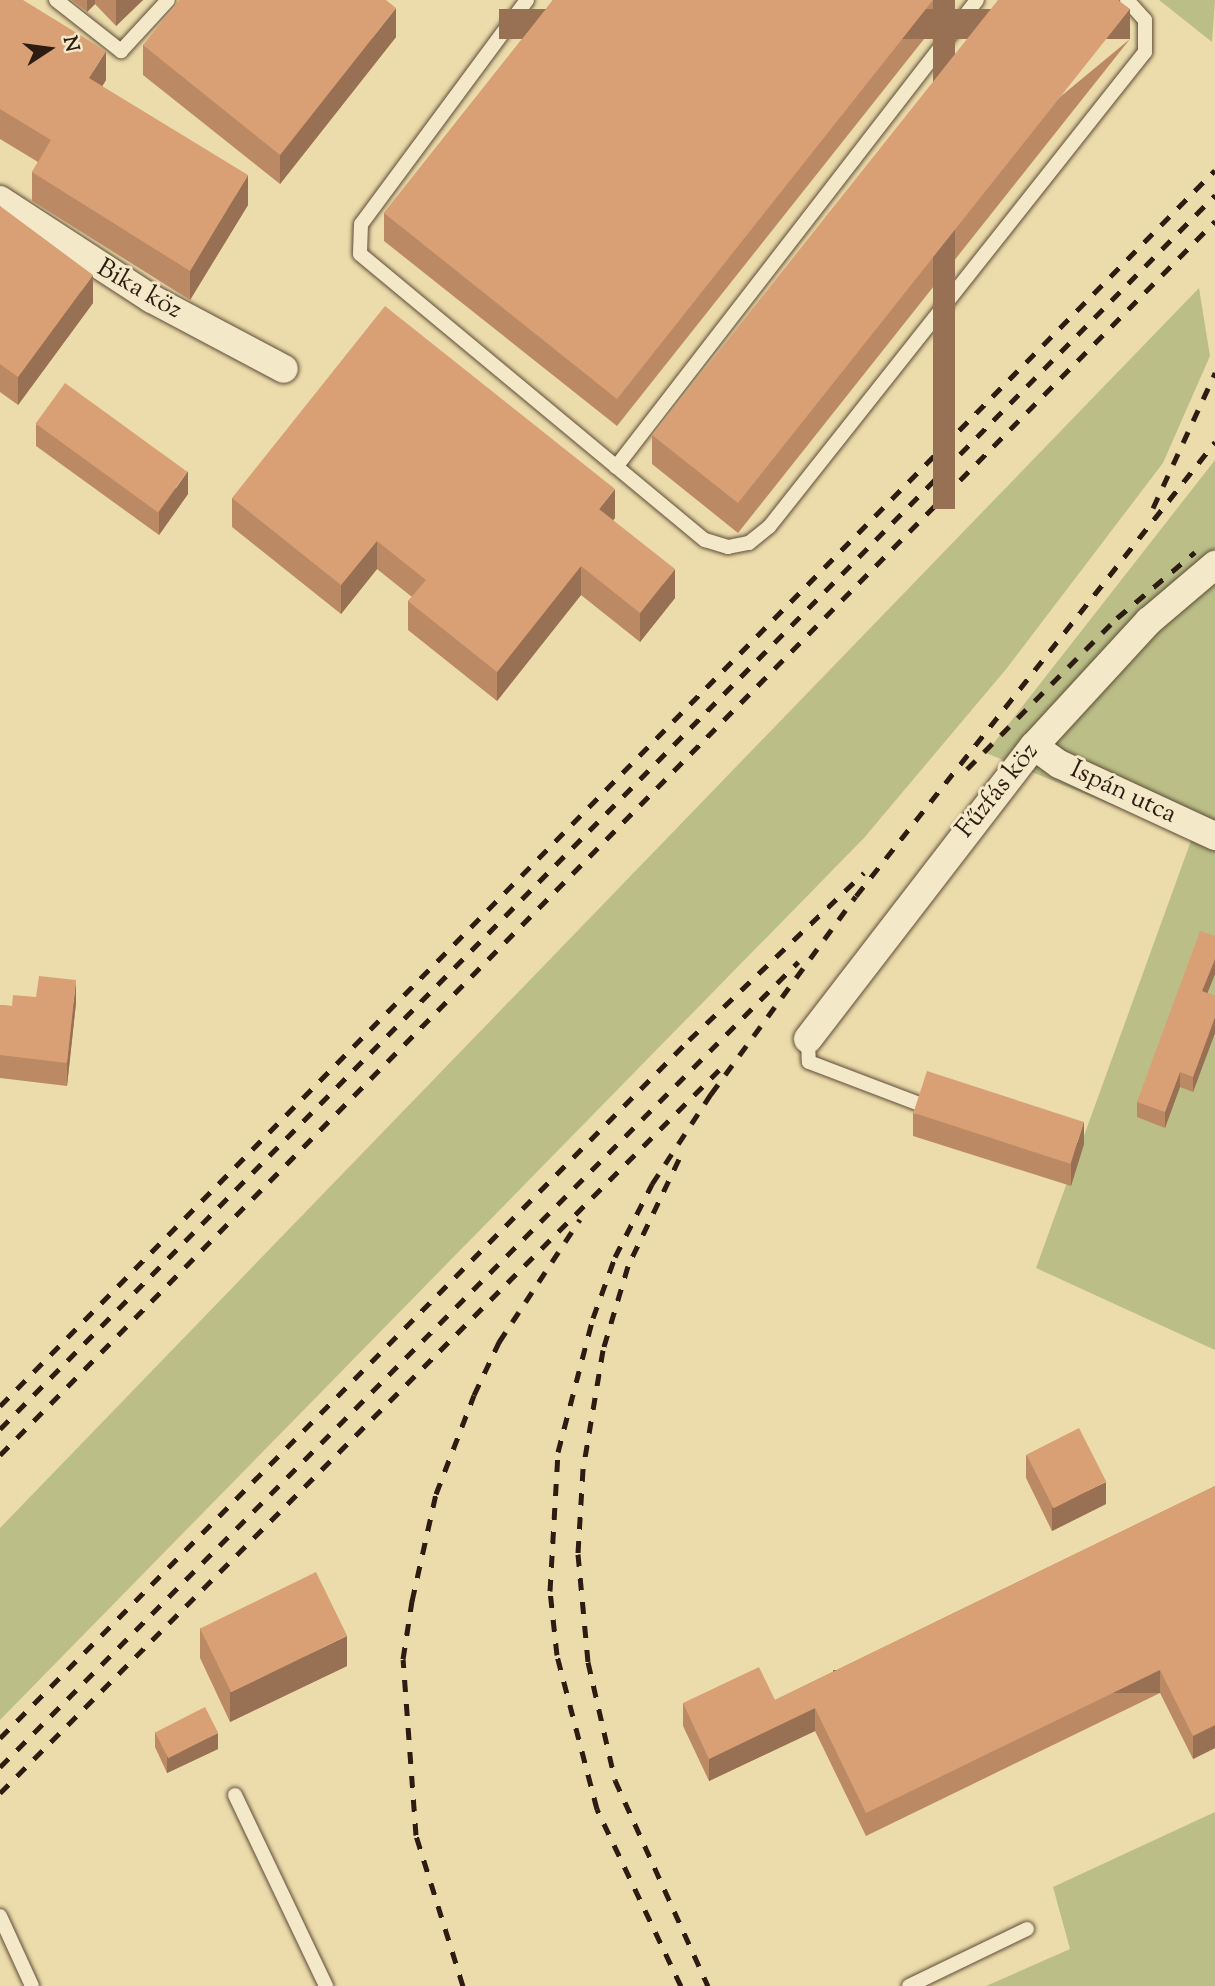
<!DOCTYPE html>
<meta charset="utf-8">
<style>
body{margin:0}
#map{position:relative;width:1215px;height:1986px;overflow:hidden;background:#eddcab;font-family:"Sorts Mill Goudy",serif}
div>[style]{position:absolute}
.green>*{inset:0;background:#bbbf87}
.roads{filter:drop-shadow(0 0 2px #5d4c38) drop-shadow(0 0 2px #5d4c38)}
.service>*{height:14px;margin:-7px;padding:0 7px;transform-origin:7px;border-radius:7px;background:#f3e8c8}
.minor>*{height:28px;margin:-14px;padding:0 14px;transform-origin:14px;border-radius:14px;background:#f3e8c8}
.rail>*{height:5px;margin-top:-2.5px;transform-origin:0;background:repeating-linear-gradient(90deg,#2d1c11 0 12px,transparent 0 24px)}
.wall>*{inset:0;background:#bb8a65}
.shaded-wall>*{inset:0;background:#987053;transform-origin:0 0}
.building>*{inset:0;background:#d9a076;transform-origin:0 0}
span{translate:-50% -50%;white-space:nowrap;text-align:center;line-height:1.15;-webkit-text-stroke:6px #f3e8c8;paint-order:stroke}
.street-label{font-size:26px;color:#2d1c11}
.north{position:absolute;left:14px;top:14px;width:70px;height:70px;-webkit-text-stroke:5px #f3e8c8;paint-order:stroke;rotate:77deg;font-size:19px;font-weight:700;line-height:28px;text-align:center;color:#2d1c11}
.north::after{content:'';display:block;margin:auto;width:24px;height:32px;background:#2d1c11;clip-path:polygon(50% 0,100% 100%,50% 72%,0 100%)}
</style>
<div id="map">
<div class="green">
<i style="clip-path:polygon(1159px 0,1215px 0,1212px 42px)"></i>
<i style="clip-path:polygon(1199px 288px,1210px 356px,1163px 463px,1007px 668px,864px 838px,0 1720px,0 1528px)"></i>
<i style="clip-path:polygon(1215px 460px,1215px 1350px,1036px 1268px,1192px 838px,986px 753px)"></i>
<i style="clip-path:polygon(1215px 1812px,1215px 1986px,986px 1986px,1070px 1949px,1053px 1887px)"></i>
</div>
<div class="roads">
<div class="service">
<i style="left:56px;top:0;width:83px;rotate:38.1deg"></i>
<i style="left:121px;top:51px;width:69px;rotate:-47.3deg"></i>
<i style="left:527px;top:0;width:279px;rotate:126.5deg"></i>
<i style="left:361px;top:224px;width:30px;rotate:92deg"></i>
<i style="left:360px;top:254px;width:448px;rotate:39.7deg"></i>
<i style="left:705px;top:540px;width:24px;rotate:17deg"></i>
<i style="left:728px;top:547px;width:21px;rotate:-11deg"></i>
<i style="left:749px;top:543px;width:26px;rotate:-39deg"></i>
<i style="left:769px;top:527px;width:606px;rotate:-51.64deg"></i>
<i style="left:1145px;top:52px;width:32px;rotate:-90deg"></i>
<i style="left:1145px;top:20px;width:27px;rotate:-132deg"></i>
<i style="left:616px;top:467px;width:590px;rotate:-52.3deg"></i>
<i style="left:808px;top:1039px;width:23px;rotate:88deg"></i>
<i style="left:809px;top:1062px;width:116px;rotate:20.8deg"></i>
<i style="left:235px;top:1795px;width:212px;rotate:64.5deg"></i>
<i style="left:0;top:1916px;width:77px;rotate:65.4deg"></i>
<i style="left:909px;top:1986px;width:131px;rotate:-25.8deg"></i>
</div>
<div class="minor">
<i style="left:0;top:200px;width:181px;rotate:33.1deg"></i>
<i style="left:152px;top:299px;width:149px;rotate:27.9deg"></i>
<i style="left:1034px;top:746px;width:31px;rotate:36deg"></i>
<i style="left:1059px;top:764px;width:172px;rotate:24.8deg"></i>
<i style="left:808px;top:1039px;width:370px;rotate:-52.4deg"></i>
<i style="left:1034px;top:746px;width:170px;rotate:-47.4deg"></i>
<i style="left:1149px;top:621px;width:87px;rotate:-40.3deg"></i>
</div>
</div>
<div class="rail">
<i style="left:1153px;top:508px;width:149px;rotate:-65.3deg"></i>
<i style="left:967px;top:769px;width:213px;rotate:-45.2deg"></i>
<i style="left:1117px;top:618px;width:102px;rotate:-40.2deg"></i>
<i style="left:679px;top:1159px;width:119px;rotate:115.5deg"></i>
<i style="left:628px;top:1266px;width:88px;rotate:106.6deg"></i>
<i style="left:603px;top:1350px;width:121px;rotate:99.5deg"></i>
<i style="left:583px;top:1469px;width:85px;rotate:93.4deg"></i>
<i style="left:578px;top:1554px;width:108px;rotate:84.7deg"></i>
<i style="left:588px;top:1662px;width:121px;rotate:77.1deg"></i>
<i style="left:615px;top:1780px;width:226px;rotate:65.7deg"></i>
<i style="left:0;top:1406px;width:1733px;rotate:-45.49deg"></i>
<i style="left:0;top:1429px;width:1732px;rotate:-45.44deg"></i>
<i style="left:0;top:1455px;width:1732px;rotate:-45.44deg"></i>
<i style="left:0;top:1738px;width:981px;rotate:-45.37deg"></i>
<i style="left:689px;top:1040px;width:242px;rotate:-43.7deg"></i>
<i style="left:0;top:1767px;width:1134px;rotate:-45.25deg"></i>
<i style="left:0;top:1793px;width:1020px;rotate:-45.16deg"></i>
<i style="left:463px;top:1986px;width:158px;rotate:-107.3deg"></i>
<i style="left:416px;top:1835px;width:176px;rotate:-94.2deg"></i>
<i style="left:403px;top:1659px;width:59px;rotate:-81.2deg"></i>
<i style="left:412px;top:1601px;width:110px;rotate:-77.4deg"></i>
<i style="left:436px;top:1494px;width:106px;rotate:-69deg"></i>
<i style="left:474px;top:1395px;width:59px;rotate:-64.7deg"></i>
<i style="left:499px;top:1342px;width:147px;rotate:-56.6deg"></i>
<i style="left:681px;top:1986px;width:196px;rotate:-115.4deg"></i>
<i style="left:597px;top:1809px;width:159px;rotate:-104.6deg"></i>
<i style="left:557px;top:1655px;width:64px;rotate:-96.2deg"></i>
<i style="left:550px;top:1591px;width:139px;rotate:-86.7deg"></i>
<i style="left:558px;top:1452px;width:138px;rotate:-75.4deg"></i>
<i style="left:593px;top:1318px;width:65px;rotate:-70.2deg"></i>
<i style="left:615px;top:1257px;width:82px;rotate:-63.1deg"></i>
<i style="left:652px;top:1184px;width:108px;rotate:-56.8deg"></i>
<i style="left:711px;top:1094px;width:245px;rotate:-53.8deg"></i>
<i style="left:856px;top:896px;width:579px;rotate:-51.66deg"></i>
</div>
<div class="wall">
<i style="clip-path:polygon(0 0,106px 80px,102px 86px,248px 205px,190px 300px,32px 201px,32px 172px,38px 162px,0 139px)"></i>
<i style="clip-path:polygon(71px 0,143px 0,116px 26px,95px 4px,87px 12px)"></i>
<i style="clip-path:polygon(553px 0,955px 0,617px 426px,384px 241px,384px 213px)"></i>
<i style="clip-path:polygon(396px 37px,280px 184px,143px 75px,143px 45px)"></i>
<i style="clip-path:polygon(1130px 39px,738px 533px,652px 464px,652px 435px)"></i>
<i style="clip-path:polygon(0 206px,93px 303px,18px 405px,0 392px)"></i>
<i style="clip-path:polygon(36px 424px,188px 494px,159px 535px,36px 446px)"></i>
<i style="clip-path:polygon(232px 498px,615px 518px,613px 520px,675px 598px,640px 642px,581px 595px,497px 701px,408px 630px,408px 601px,412px 597px,377px 569px,341px 614px,232px 527px)"></i>
<i style="clip-path:polygon(1215px 936px,1215px 974px,1207px 993px,1215px 996px,1215px 1033px,1193px 1092px,1180px 1087px,1165px 1128px,1137px 1117px,1137px 1102px)"></i>
<i style="clip-path:polygon(36px 997px,76px 1003px,67px 1086px,0 1078px,0 1005px,12px 1006px)"></i>
<i style="clip-path:polygon(913px 1113px,1084px 1144px,1071px 1186px,913px 1136px)"></i>
<i style="clip-path:polygon(1026px 1455px,1106px 1504px,1052px 1531px,1026px 1478px)"></i>
<i style="clip-path:polygon(1215px 1486px,1215px 1748px,1193px 1759px,1160px 1693px,866px 1836px,815px 1731px,709px 1781px,683px 1726px,683px 1703px,775px 1700px)"></i>
<i style="clip-path:polygon(200px 1628px,347px 1666px,230px 1722px,200px 1658px)"></i>
<i style="clip-path:polygon(155px 1732px,218px 1749px,167px 1773px,155px 1747px)"></i>
</div>
<div class="shaded-wall">
<i style="clip-path:polygon(87px 0,95px 0,95px 4px,87px 12px)"></i>
<i style="clip-path:polygon(116px 0,143px 0,116px 26px)"></i>
<i style="left:933px;top:0;width:22px;height:509px"></i>
<i style="clip-path:polygon(396px 8px,396px 37px,280px 184px,280px 155px)"></i>
<i style="left:1130px;top:9px;width:30px;height:631px;rotate:90deg"></i>
<i style="clip-path:polygon(106px 51px,106px 80px,89px 108px,89px 78px)"></i>
<i style="clip-path:polygon(248px 175px,248px 205px,190px 300px,190px 271px)"></i>
<i style="clip-path:polygon(93px 275px,93px 303px,18px 405px,18px 377px)"></i>
<i style="clip-path:polygon(188px 471px,188px 494px,159px 535px,159px 512px)"></i>
<i style="clip-path:polygon(615px 489px,615px 518px,599px 537px,599px 509px)"></i>
<i style="clip-path:polygon(377px 541px,377px 569px,341px 614px,341px 585px)"></i>
<i style="clip-path:polygon(581px 566px,581px 595px,497px 701px,497px 672px)"></i>
<i style="clip-path:polygon(675px 569px,675px 598px,640px 642px,640px 613px)"></i>
<i style="clip-path:polygon(1215px 959px,1215px 974px,1202px 1007px,1202px 991px)"></i>
<i style="clip-path:polygon(76px 980px,76px 1003px,67px 1086px,67px 1063px)"></i>
<i style="clip-path:polygon(1215px 1017px,1215px 1033px,1193px 1092px,1193px 1077px)"></i>
<i style="clip-path:polygon(1180px 1072px,1180px 1087px,1165px 1128px,1165px 1112px)"></i>
<i style="clip-path:polygon(1084px 1121px,1084px 1144px,1071px 1186px,1071px 1163px)"></i>
<i style="clip-path:polygon(1106px 1482px,1106px 1504px,1052px 1531px,1052px 1508px)"></i>
<i style="clip-path:polygon(347px 1636px,347px 1666px,230px 1722px,230px 1692px)"></i>
<i style="left:1160px;top:1670px;width:23px;height:327px;rotate:90deg"></i>
<i style="clip-path:polygon(815px 1708px,815px 1731px,709px 1781px,709px 1759px)"></i>
<i style="clip-path:polygon(1215px 1725px,1215px 1748px,1193px 1759px,1193px 1736px)"></i>
<i style="clip-path:polygon(218px 1733px,218px 1749px,167px 1773px,167px 1757px)"></i>
</div>
<div class="building">
<i style="clip-path:polygon(0 0,23px 0,106px 51px,89px 78px,248px 175px,190px 271px,32px 172px,51px 140px,0 109px)"></i>
<i style="clip-path:polygon(179px 0,386px 0,396px 8px,280px 155px,143px 45px)"></i>
<i style="clip-path:polygon(553px 0,933px 0,617px 399px,384px 213px)"></i>
<i style="clip-path:polygon(998px 0,1118px 0,1130px 9px,738px 503px,652px 435px)"></i>
<i style="clip-path:polygon(0 206px,93px 275px,18px 377px,0 364px)"></i>
<i style="clip-path:polygon(385px 306px,615px 489px,599px 509px,675px 569px,640px 613px,581px 566px,497px 672px,408px 601px,426px 580px,377px 541px,341px 585px,232px 498px)"></i>
<i style="left:65px;top:383px;width:151px;height:50px;rotate:36deg"></i>
<i style="clip-path:polygon(1200px 931px,1215px 936px,1215px 959px,1202px 991px,1215px 996px,1215px 1017px,1193px 1077px,1180px 1072px,1165px 1112px,1137px 1102px)"></i>
<i style="clip-path:polygon(39px 976px,76px 980px,67px 1063px,0 1055px,0 1005px,12px 1006px,13px 995px,36px 997px)"></i>
<i style="left:927px;top:1071px;width:165px;height:44px;rotate:18deg"></i>
<i style="left:1079px;top:1428px;width:60px;height:59px;rotate:63deg"></i>
<i style="clip-path:polygon(1215px 1486px,1215px 1725px,1193px 1736px,1160px 1670px,866px 1813px,815px 1708px,709px 1759px,683px 1703px,759px 1667px,775px 1700px)"></i>
<i style="left:316px;top:1572px;width:71px;height:129px;rotate:64deg"></i>
<i style="left:205px;top:1707px;width:29px;height:56px;rotate:63deg"></i>
</div>
<div class="street-label">
<span style="left:139px;top:290px;rotate:30deg">Bika köz</span>
<span style="left:998px;top:791px;rotate:-51deg">Fűzfás köz</span>
<span style="left:1123px;top:793px;rotate:25deg">Ispán utca</span>
</div>
<div class="north">N</div>
</div>
